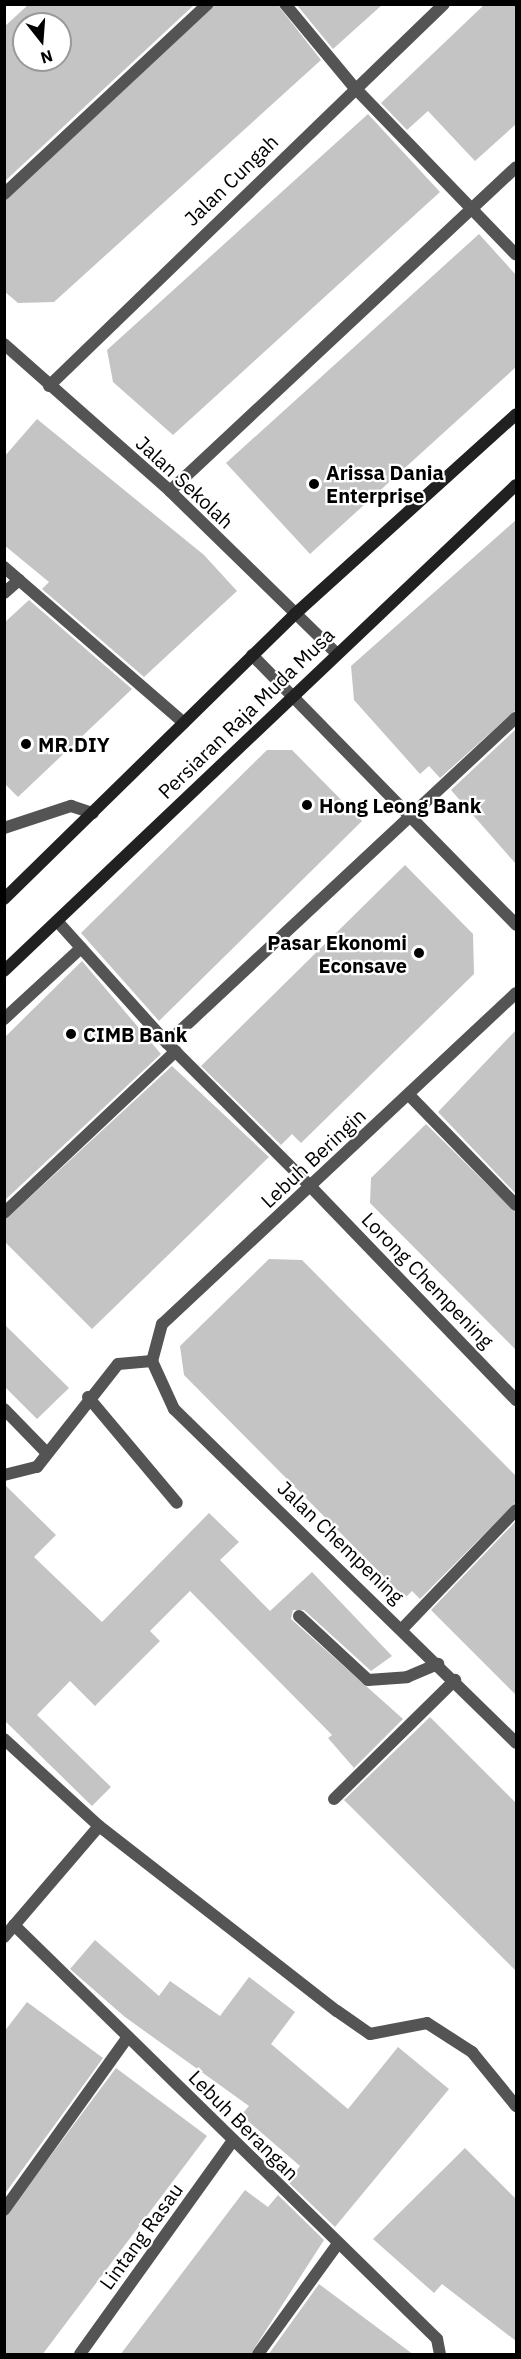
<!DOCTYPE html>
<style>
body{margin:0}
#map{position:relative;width:521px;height:2359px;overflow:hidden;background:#fff;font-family:"IBM Plex Sans",sans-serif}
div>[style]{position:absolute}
.building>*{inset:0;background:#c4c4c4}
.service>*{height:12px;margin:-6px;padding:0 6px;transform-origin:6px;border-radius:6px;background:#545454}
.minor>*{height:12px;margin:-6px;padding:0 6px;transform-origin:6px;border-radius:6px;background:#545454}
.secondary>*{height:12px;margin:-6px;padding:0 6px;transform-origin:6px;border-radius:6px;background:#212121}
.dots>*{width:16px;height:16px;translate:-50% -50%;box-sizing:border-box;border:3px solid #fff;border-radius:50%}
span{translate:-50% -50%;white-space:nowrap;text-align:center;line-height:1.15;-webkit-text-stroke:4.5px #fff;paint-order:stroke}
.street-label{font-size:20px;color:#000}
.poi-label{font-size:20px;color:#000;font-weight:700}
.left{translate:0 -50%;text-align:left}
.right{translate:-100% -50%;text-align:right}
.frame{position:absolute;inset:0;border:6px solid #000;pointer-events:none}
.north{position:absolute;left:12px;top:12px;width:60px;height:60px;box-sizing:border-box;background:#fff;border:2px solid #999;border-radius:50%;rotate:163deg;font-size:16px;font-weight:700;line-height:24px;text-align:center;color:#000}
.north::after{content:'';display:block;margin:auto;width:21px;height:27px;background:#000;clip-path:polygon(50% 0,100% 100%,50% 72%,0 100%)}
</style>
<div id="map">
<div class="building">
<i style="clip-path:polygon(evenodd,29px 4px,195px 4px,4px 182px,4px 27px,29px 4px,24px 24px,60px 24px,60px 60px,24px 60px,24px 24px)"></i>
<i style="clip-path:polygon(216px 4px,277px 4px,321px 60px,54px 302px,18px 303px,4px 291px,4px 202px)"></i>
<i style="clip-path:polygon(296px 4px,383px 4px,333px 49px)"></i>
<i style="clip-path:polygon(485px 4px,516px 4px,516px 124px,475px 161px,428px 111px,407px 130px,381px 103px)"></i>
<i style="clip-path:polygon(368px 114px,440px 192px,173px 435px,113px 382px,107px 350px)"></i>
<i style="clip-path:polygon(479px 234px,516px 275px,516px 367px,310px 554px,226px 463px)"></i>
<i style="clip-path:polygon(37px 419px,204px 555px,237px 591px,144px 677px,42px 589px,49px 582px,4px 545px,4px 457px)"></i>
<i style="clip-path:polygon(516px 520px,516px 710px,440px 778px,429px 766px,420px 774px,354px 700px,351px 666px)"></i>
<i style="clip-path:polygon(29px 600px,132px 689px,18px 797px,4px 783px,4px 623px)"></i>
<i style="clip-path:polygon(516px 729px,516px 864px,451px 790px)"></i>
<i style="clip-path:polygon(267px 750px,292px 750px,362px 821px,159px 1021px,81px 933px)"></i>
<i style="clip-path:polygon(405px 865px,473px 934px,474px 974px,301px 1143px,292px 1134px,281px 1145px,201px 1066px)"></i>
<i style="clip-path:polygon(82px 961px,161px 1054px,4px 1201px,4px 1038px)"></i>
<i style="clip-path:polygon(516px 1030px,516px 1194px,438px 1112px)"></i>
<i style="clip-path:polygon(172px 1066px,269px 1157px,92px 1329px,4px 1241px,4px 1221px)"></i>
<i style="clip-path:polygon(426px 1124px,516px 1213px,516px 1350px,370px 1203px,371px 1178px)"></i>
<i style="clip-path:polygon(269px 1259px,302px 1260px,516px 1476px,516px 1502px,420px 1599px,412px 1591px,405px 1598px,184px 1375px,180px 1346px)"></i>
<i style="clip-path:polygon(4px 1324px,69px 1388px,37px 1419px,4px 1386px)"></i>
<i style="clip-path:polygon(4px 1484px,56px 1535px,34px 1557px,102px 1622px,209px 1513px,239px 1542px,220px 1560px,270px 1611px,312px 1572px,392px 1656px,371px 1671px,304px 1610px,293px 1610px,291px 1619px,403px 1719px,354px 1768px,328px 1738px,332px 1735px,190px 1591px,150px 1631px,160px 1641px,95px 1706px,70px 1681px,37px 1715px,111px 1787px,92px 1806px,4px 1720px)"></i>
<i style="clip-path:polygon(516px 1521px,516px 1695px,431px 1610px)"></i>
<i style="clip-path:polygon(430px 1717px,516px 1803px,516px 1971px,344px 1800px)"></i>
<i style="clip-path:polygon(95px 1940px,159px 1996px,170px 1981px,220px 2016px,249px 1977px,295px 2012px,271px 2044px,348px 2109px,398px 2047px,449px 2089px,335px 2227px,288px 2182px,300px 2166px,241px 2115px,249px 2106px,125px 2017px,70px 1969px)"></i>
<i style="clip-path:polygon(27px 2002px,103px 2058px,4px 2195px,4px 2032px)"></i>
<i style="clip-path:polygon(116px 2068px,207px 2136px,42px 2355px,4px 2355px,4px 2218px)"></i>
<i style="clip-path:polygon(465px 2148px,516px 2199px,516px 2341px,442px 2284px,434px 2293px,373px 2239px)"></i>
<i style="clip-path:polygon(245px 2190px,268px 2207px,278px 2195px,324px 2240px,250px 2355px,120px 2355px)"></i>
<i style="clip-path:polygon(319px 2284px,414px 2355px,268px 2355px)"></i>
</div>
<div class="service">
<i style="left:285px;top:4px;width:108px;rotate:50.3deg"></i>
<i style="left:354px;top:87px;width:233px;rotate:46deg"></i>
<i style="left:4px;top:194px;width:279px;rotate:-43deg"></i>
<i style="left:170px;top:491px;width:474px;rotate:-43.1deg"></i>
<i style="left:4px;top:567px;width:20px;rotate:41deg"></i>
<i style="left:19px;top:580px;width:20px;rotate:139deg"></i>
<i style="left:19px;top:580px;width:218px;rotate:40.9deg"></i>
<i style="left:4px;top:828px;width:71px;rotate:-18.2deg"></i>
<i style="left:71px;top:806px;width:23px;rotate:18deg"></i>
<i style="left:57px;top:921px;width:164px;rotate:48deg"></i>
<i style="left:167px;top:1043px;width:204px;rotate:45deg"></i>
<i style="left:4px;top:1019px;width:105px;rotate:-42.7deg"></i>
<i style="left:167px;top:1043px;width:477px;rotate:-43deg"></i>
<i style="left:410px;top:1096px;width:152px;rotate:45.8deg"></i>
<i style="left:4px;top:1213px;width:236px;rotate:-43.3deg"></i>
<i style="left:88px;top:1397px;width:138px;rotate:50deg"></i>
<i style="left:4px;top:1409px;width:60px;rotate:45.7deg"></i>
<i style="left:4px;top:1475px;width:34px;rotate:-14deg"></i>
<i style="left:37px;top:1467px;width:131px;rotate:-51.8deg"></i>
<i style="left:118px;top:1364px;width:34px;rotate:-5deg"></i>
<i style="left:299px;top:1616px;width:94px;rotate:42.8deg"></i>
<i style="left:368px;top:1680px;width:39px;rotate:-4deg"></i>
<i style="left:407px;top:1677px;width:34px;rotate:-23deg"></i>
<i style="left:403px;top:1628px;width:163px;rotate:-46.2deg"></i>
<i style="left:334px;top:1799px;width:170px;rotate:-44.5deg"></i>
<i style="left:14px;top:1925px;width:592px;rotate:44.38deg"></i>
<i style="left:4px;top:2210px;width:213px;rotate:-54.4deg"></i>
<i style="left:258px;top:2354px;width:135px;rotate:-54.1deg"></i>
</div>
<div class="minor">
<i style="left:4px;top:344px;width:222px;rotate:41.5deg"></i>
<i style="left:170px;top:491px;width:232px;rotate:44.3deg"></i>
<i style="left:49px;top:386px;width:549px;rotate:-44.04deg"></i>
<i style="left:252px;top:655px;width:378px;rotate:45.6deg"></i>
<i style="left:516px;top:993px;width:485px;rotate:136.9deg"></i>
<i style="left:162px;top:1324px;width:38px;rotate:105deg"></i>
<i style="left:152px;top:1361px;width:53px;rotate:65.4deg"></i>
<i style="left:174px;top:1409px;width:478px;rotate:44.3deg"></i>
<i style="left:311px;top:1187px;width:296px;rotate:46.1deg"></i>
<i style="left:4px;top:1739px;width:129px;rotate:42.5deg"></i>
<i style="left:99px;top:1826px;width:301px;rotate:37.9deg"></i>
<i style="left:337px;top:2011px;width:40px;rotate:34.9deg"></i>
<i style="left:370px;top:2034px;width:58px;rotate:-10.9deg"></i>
<i style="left:427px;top:2023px;width:54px;rotate:32.8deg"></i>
<i style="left:472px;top:2052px;width:70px;rotate:50.8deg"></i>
<i style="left:4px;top:1937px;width:146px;rotate:-49.4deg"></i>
<i style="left:437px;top:2339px;width:15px;rotate:79deg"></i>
<i style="left:80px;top:2354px;width:263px;rotate:-54.4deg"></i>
</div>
<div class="secondary">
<i style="left:4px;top:899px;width:407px;rotate:-44.4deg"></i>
<i style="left:295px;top:614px;width:298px;rotate:-42.1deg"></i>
<i style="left:4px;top:971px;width:706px;rotate:-43.51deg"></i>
</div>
<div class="dots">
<i style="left:314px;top:484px;background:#000"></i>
<i style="left:26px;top:744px;background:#000"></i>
<i style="left:307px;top:805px;background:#000"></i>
<i style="left:419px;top:953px;background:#000"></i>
<i style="left:71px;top:1034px;background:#000"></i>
</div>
<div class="street-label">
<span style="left:231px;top:180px;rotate:-44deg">Jalan Cungah</span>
<span style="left:185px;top:482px;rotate:43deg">Jalan Sekolah</span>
<span style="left:246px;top:713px;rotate:-44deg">Persiaran Raja Muda Musa</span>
<span style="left:313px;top:1158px;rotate:-43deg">Lebuh Beringin</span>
<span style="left:428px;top:1280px;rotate:46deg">Lorong Chempening</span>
<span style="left:341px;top:1542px;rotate:44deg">Jalan Chempening</span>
<span style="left:244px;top:2125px;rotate:45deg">Lebuh Berangan</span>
<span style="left:141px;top:2236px;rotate:-54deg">Lintang Rasau</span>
</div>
<div class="poi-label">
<span class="left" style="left:326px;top:484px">Arissa Dania<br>Enterprise</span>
<span class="left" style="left:38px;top:744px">MR.DIY</span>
<span class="left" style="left:319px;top:805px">Hong Leong Bank</span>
<span class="right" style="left:407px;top:954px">Pasar Ekonomi<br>Econsave</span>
<span class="left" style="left:83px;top:1034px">CIMB Bank</span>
</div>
<div class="frame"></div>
<div class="north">N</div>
</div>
